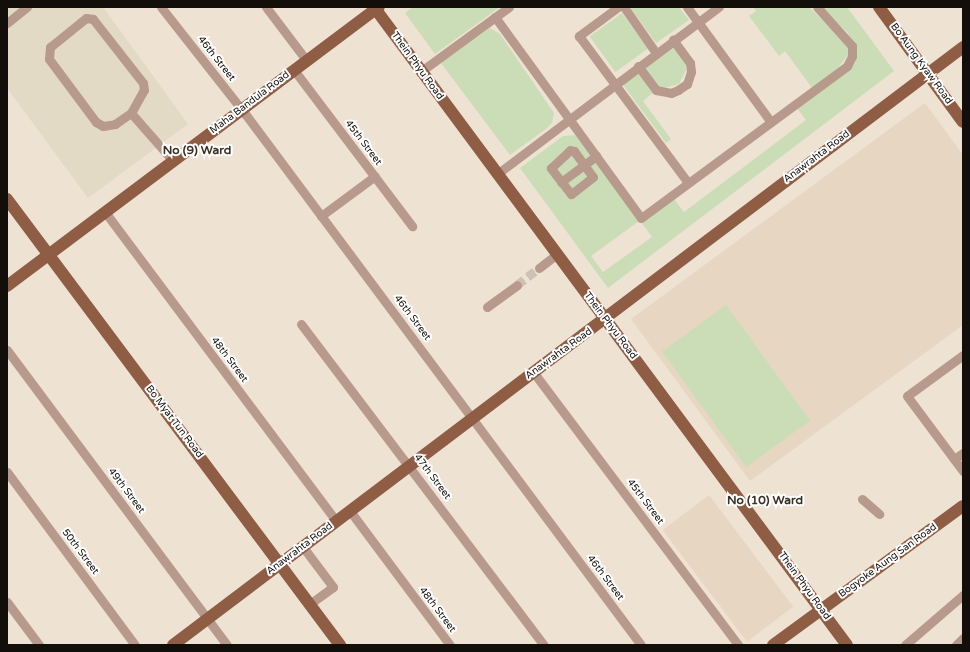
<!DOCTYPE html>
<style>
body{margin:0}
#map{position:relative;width:970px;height:652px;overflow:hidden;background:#eee2d3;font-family:"Varela Round",sans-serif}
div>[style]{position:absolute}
.built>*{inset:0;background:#e7d6c1;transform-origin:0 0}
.industrial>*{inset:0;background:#e2dac4}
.green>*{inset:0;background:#caddb7;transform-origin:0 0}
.minor-tunnel>*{height:9px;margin-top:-4.5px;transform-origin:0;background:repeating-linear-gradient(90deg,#cdc2b5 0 9px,transparent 0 13.5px)}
.minor>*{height:9px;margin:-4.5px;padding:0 4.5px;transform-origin:4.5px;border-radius:4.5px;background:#b89a8d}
.major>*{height:12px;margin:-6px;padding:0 6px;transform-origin:6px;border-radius:6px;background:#8f5c44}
span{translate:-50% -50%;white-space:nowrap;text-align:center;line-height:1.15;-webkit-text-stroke:4px #fff;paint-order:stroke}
.street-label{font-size:10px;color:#120f0a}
.quarter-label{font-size:12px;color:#3a3125;font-weight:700}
.frame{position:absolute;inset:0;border:8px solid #120f0a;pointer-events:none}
</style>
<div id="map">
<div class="built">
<i style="clip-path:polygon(925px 103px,963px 155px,963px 325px,750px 481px,631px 319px)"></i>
<i style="left:709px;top:495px;width:140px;height:58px;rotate:53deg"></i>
</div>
<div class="industrial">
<i style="clip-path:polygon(7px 7px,103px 7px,188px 124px,88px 198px,7px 88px)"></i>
</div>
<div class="green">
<i style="clip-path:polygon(413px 7px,500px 7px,435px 54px,405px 13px)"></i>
<i style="clip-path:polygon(630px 7px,679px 7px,689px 20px,656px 43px)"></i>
<i style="clip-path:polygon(753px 7px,809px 7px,844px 41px,848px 49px,848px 55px,838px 68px,812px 88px,785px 51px,779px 56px,749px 16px,756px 11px)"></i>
<i style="clip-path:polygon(821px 7px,847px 7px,894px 71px,608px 288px,520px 168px,563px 136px,575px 135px,579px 140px,639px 221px,591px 256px,603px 272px,652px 237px,641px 222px,673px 198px,684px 212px,806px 120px,797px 108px,856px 57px,857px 49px,847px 32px)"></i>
<i style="left:622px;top:13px;width:44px;height:40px;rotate:54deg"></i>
<i style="clip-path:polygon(490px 28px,500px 34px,554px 113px,552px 123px,546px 129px,510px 155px,441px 63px)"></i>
<i style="clip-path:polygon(673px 46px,685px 63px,686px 70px,679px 84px,664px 88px,657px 85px,644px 68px)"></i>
<i style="clip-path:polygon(637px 73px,654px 92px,643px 101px,671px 139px,666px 143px,624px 86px,624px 83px)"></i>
<i style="left:726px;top:305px;width:143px;height:79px;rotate:54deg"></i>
</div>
<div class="minor-tunnel">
<i style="left:517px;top:285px;width:28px;rotate:-38deg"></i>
</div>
<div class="minor">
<i style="left:161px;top:7px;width:137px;rotate:51.8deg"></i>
<i style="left:246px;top:115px;width:661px;rotate:53.3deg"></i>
<i style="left:266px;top:7px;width:68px;rotate:52.8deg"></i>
<i style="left:618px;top:7px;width:49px;rotate:143.4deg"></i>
<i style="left:579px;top:36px;width:183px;rotate:53.4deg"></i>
<i style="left:624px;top:7px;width:56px;rotate:55.2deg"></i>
<i style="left:687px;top:7px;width:142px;rotate:53.9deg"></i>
<i style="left:495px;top:17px;width:248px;rotate:54deg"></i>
<i style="left:641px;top:218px;width:256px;rotate:-36.4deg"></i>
<i style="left:847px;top:66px;width:11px;rotate:-63deg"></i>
<i style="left:852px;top:56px;width:10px;rotate:-90deg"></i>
<i style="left:852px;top:46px;width:52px;rotate:-131.9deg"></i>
<i style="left:7px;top:23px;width:26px;rotate:-39deg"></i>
<i style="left:638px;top:66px;width:30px;rotate:53deg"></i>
<i style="left:656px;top:90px;width:15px;rotate:11deg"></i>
<i style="left:671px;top:93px;width:8px;rotate:-23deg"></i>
<i style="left:678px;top:90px;width:11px;rotate:-34deg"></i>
<i style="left:687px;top:84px;width:13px;rotate:-72deg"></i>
<i style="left:691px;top:72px;width:9px;rotate:-96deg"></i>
<i style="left:690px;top:63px;width:29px;rotate:-126deg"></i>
<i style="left:294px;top:70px;width:196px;rotate:52.9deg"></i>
<i style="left:420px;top:72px;width:110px;rotate:-36.1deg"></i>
<i style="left:131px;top:113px;width:26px;rotate:-61deg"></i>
<i style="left:144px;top:90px;width:7px;rotate:-98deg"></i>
<i style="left:143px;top:83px;width:81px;rotate:-128deg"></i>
<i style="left:93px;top:19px;width:7px;rotate:-172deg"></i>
<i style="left:86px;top:18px;width:46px;rotate:141.1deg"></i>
<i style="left:50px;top:47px;width:12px;rotate:95deg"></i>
<i style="left:49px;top:59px;width:79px;rotate:53.3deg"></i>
<i style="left:96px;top:122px;width:8px;rotate:30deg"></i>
<i style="left:103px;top:126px;width:12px;rotate:-9deg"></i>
<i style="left:115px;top:124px;width:19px;rotate:-35deg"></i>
<i style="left:131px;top:113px;width:64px;rotate:48.8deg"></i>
<i style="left:570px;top:150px;width:4px;rotate:14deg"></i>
<i style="left:574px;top:151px;width:32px;rotate:54deg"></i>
<i style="left:593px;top:177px;width:28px;rotate:142deg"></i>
<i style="left:571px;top:194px;width:33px;rotate:-128deg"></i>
<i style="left:551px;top:168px;width:26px;rotate:-43deg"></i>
<i style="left:497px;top:174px;width:278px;rotate:-37deg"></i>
<i style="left:561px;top:182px;width:44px;rotate:-36.6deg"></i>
<i style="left:105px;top:212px;width:386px;rotate:53.2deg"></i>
<i style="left:321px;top:216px;width:67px;rotate:-36.5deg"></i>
<i style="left:539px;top:268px;width:23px;rotate:-38deg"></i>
<i style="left:487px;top:307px;width:37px;rotate:-36deg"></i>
<i style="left:301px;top:324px;width:403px;rotate:52.9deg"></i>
<i style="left:7px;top:350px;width:368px;rotate:53.3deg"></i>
<i style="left:963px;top:355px;width:69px;rotate:143.8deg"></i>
<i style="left:907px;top:396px;width:94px;rotate:53.3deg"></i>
<i style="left:534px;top:373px;width:340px;rotate:53.1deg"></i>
<i style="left:954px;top:459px;width:11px;rotate:-34deg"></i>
<i style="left:7px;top:472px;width:215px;rotate:53.5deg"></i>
<i style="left:862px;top:499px;width:23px;rotate:41deg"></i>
<i style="left:350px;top:511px;width:167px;rotate:53.3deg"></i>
<i style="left:303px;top:547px;width:50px;rotate:53.1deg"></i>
<i style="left:333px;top:587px;width:29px;rotate:144deg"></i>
<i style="left:7px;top:602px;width:54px;rotate:53.3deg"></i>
<i style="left:905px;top:645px;width:77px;rotate:-40.8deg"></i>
<i style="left:956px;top:645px;width:10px;rotate:-45deg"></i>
</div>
<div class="major">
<i style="left:374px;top:7px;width:794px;rotate:53.45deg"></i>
<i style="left:879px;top:7px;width:142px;rotate:53.9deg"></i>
<i style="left:7px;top:199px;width:557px;rotate:53.25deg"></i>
<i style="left:7px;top:286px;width:465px;rotate:-36.9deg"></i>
<i style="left:173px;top:645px;width:991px;rotate:-37.12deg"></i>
<i style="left:773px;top:645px;width:235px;rotate:-36.2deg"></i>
</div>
<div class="street-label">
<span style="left:216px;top:59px;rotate:52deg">46th Street</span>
<span style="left:921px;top:64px;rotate:54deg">Bo Aung Kyaw Road</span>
<span style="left:417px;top:66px;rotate:54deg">Thein Phyu Road</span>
<span style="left:250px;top:103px;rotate:-37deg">Maha Bandula Road</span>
<span style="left:363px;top:143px;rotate:53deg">45th Street</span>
<span style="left:817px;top:157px;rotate:-37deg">Anawrahta Road</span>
<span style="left:412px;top:318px;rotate:53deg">46th Street</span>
<span style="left:610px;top:326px;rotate:53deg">Thein Phyu Road</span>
<span style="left:559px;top:354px;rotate:-36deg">Anawrahta Road</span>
<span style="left:229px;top:360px;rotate:53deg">48th Street</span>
<span style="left:174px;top:422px;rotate:53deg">Bo Myat Tun Road</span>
<span style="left:432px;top:477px;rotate:53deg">47th Street</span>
<span style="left:126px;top:491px;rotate:53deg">49th Street</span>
<span style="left:645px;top:502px;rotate:53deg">45th Street</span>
<span style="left:300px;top:549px;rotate:-37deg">Anawrahta Road</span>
<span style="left:80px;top:552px;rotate:53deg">50th Street</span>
<span style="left:888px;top:561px;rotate:-36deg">Bogyoke Aung San Road</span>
<span style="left:605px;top:578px;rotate:53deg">46th Street</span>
<span style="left:804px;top:586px;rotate:54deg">Thein Phyu Road</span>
<span style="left:437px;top:610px;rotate:53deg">48th Street</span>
</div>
<div class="quarter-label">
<span style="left:197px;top:151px">No (9) Ward</span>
<span style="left:765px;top:501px">No (10) Ward</span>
</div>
<div class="frame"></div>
</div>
